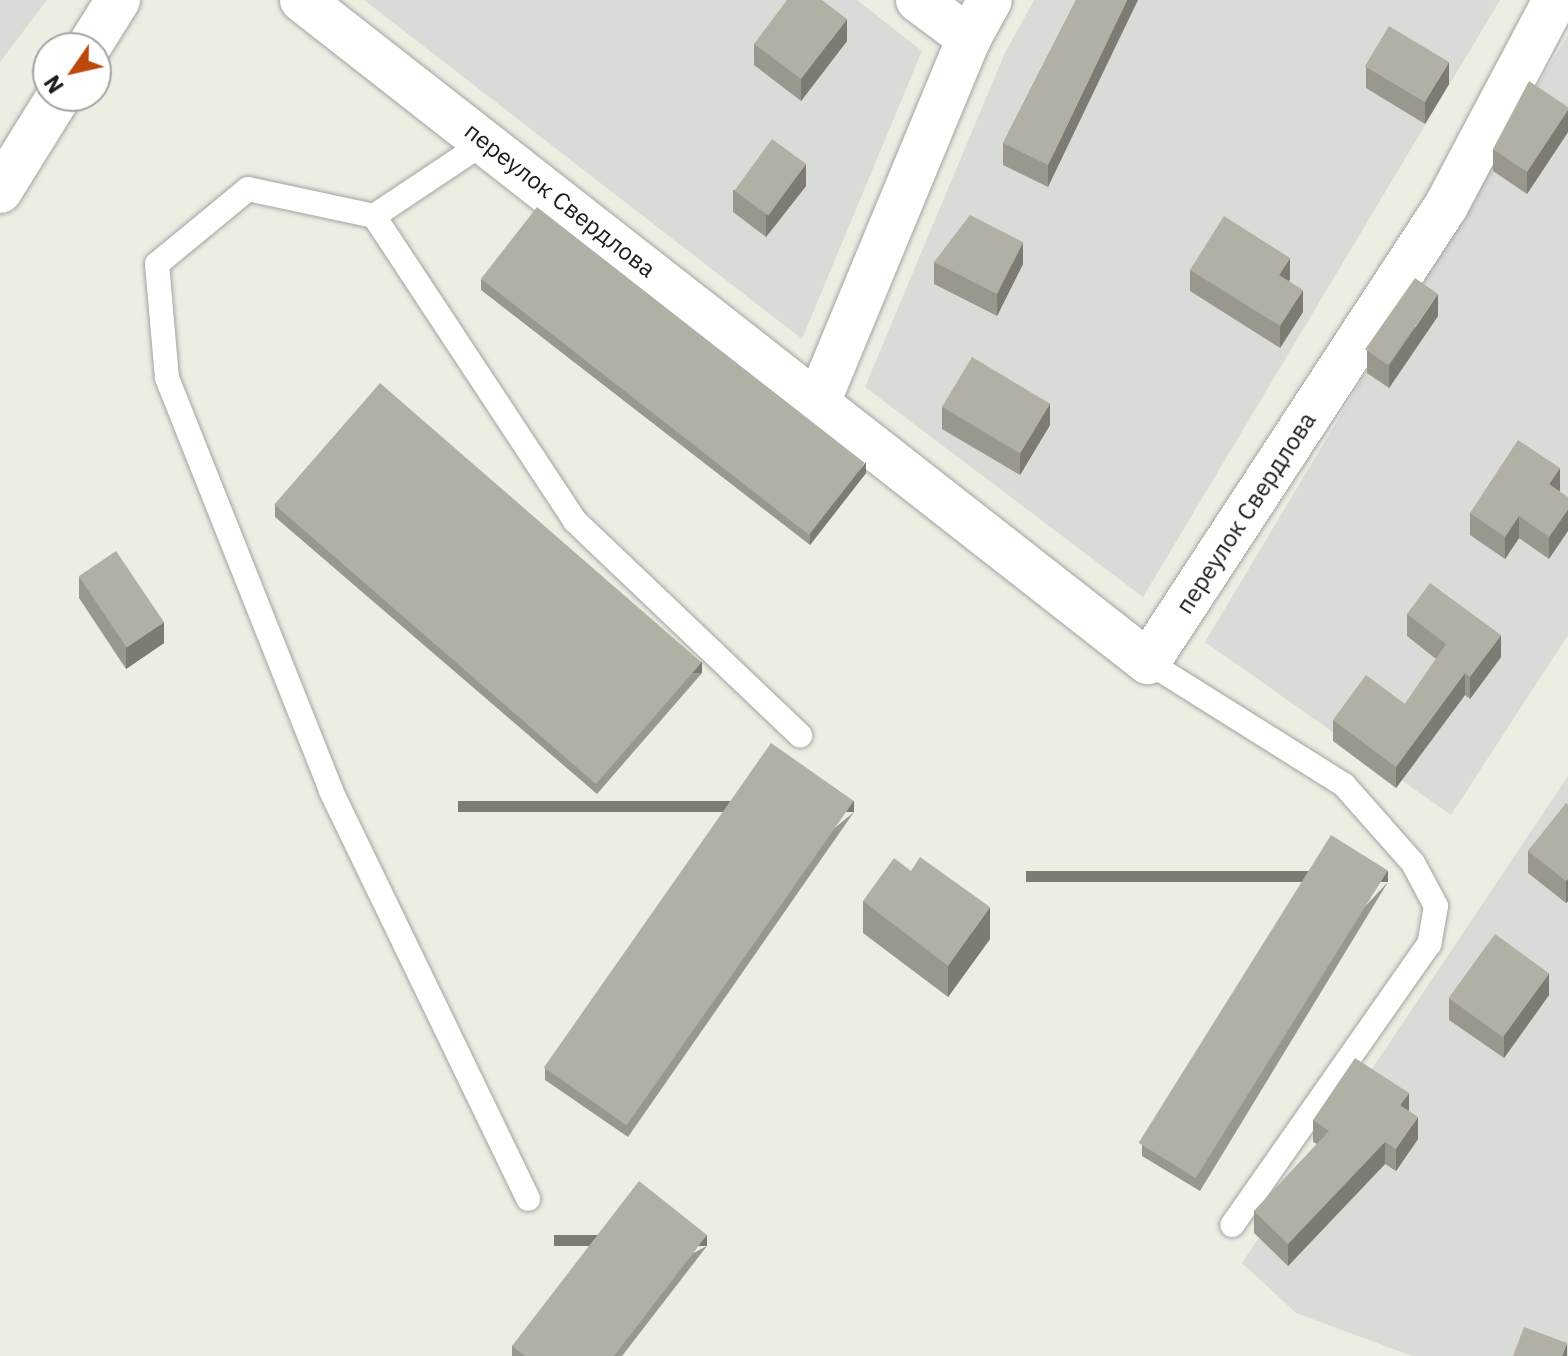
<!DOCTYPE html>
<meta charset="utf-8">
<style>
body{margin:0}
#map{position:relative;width:1568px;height:1356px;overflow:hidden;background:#edede2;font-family:"IBM Plex Sans",sans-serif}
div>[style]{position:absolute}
.residential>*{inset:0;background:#dadad9}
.roads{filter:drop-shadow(0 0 2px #a3a3a3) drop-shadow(0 0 2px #a3a3a3)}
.lane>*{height:24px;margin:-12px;padding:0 12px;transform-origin:12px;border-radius:12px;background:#fff}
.street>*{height:44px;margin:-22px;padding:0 22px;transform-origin:22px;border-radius:22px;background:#fff}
.wall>*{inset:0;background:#99978e}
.shaded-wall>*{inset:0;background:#7d7b74;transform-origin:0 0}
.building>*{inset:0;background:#b2b0a5;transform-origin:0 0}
span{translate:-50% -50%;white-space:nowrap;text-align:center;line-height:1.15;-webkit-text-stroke:6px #fff;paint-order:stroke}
.street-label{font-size:24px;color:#1c1c1c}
.north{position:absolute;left:32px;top:32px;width:80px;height:80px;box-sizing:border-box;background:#fff;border:2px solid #a4a4a4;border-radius:50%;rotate:236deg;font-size:22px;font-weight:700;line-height:32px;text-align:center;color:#1c1c1c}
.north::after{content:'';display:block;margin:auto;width:28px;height:36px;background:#be480b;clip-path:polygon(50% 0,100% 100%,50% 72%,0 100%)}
</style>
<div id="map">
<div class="residential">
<i style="clip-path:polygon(0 0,47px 0,0 62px)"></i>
<i style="clip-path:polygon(364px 0,857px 0,922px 51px,802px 339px)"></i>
<i style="clip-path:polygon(1034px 0,1500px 0,1143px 597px,865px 387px,1004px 55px)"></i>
<i style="clip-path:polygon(1568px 35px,1568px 635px,1451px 815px,1205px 642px)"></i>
<i style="clip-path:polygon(1568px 776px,1568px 1356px,1412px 1356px,1296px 1313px,1242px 1263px)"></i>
</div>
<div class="roads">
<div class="lane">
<i style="left:485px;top:142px;width:133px;rotate:146.3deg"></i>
<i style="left:374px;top:216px;width:129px;rotate:-167.9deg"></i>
<i style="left:248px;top:189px;width:118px;rotate:140.5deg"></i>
<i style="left:157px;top:264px;width:114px;rotate:85deg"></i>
<i style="left:167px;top:378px;width:444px;rotate:68.3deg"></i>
<i style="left:331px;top:791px;width:453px;rotate:64.2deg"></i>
<i style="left:374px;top:216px;width:365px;rotate:56.6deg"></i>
<i style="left:575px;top:521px;width:311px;rotate:43.6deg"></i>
<i style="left:1148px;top:662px;width:231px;rotate:32.1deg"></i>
<i style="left:1344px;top:785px;width:104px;rotate:48.5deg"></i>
<i style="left:1413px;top:863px;width:49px;rotate:61.9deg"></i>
<i style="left:1436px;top:906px;width:39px;rotate:100deg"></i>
<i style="left:1429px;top:944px;width:343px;rotate:125deg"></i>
</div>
<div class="street">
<i style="left:302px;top:0;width:1074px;rotate:38.04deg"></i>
<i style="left:1148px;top:662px;width:545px;rotate:-56.84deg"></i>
<i style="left:1446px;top:206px;width:233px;rotate:-62.1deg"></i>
<i style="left:918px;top:0;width:64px;rotate:36.7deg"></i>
<i style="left:88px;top:48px;width:57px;rotate:-58deg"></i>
<i style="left:0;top:191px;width:112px;rotate:-58.2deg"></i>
<i style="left:819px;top:400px;width:392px;rotate:-67.5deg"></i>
<i style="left:969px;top:38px;width:43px;rotate:-61.1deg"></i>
</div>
</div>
<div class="wall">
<i style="clip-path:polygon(1076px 0,1048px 187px,1003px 165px,1003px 143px)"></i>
<i style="clip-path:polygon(847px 41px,801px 101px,754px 65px,754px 44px)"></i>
<i style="clip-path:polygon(1366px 67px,1449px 84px,1425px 124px,1366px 88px)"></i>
<i style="clip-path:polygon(1568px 107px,1568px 132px,1527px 194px,1493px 171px,1493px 149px)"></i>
<i style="clip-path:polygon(806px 186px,766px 237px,733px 212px,733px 190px)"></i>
<i style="clip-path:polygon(934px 262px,1023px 264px,997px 316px,934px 284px)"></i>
<i style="clip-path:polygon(1190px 270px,1290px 279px,1289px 281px,1303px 312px,1280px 348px,1190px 291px)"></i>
<i style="clip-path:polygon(481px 279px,866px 473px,810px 545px,481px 290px)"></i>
<i style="clip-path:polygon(1438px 316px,1389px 388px,1367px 373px,1367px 351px)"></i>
<i style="clip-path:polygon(942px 407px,1050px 425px,1020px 475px,942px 429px)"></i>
<i style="clip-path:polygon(1560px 490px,1549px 559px,1519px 538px,1505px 559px,1470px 535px,1470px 513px)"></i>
<i style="clip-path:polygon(275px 505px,702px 673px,597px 794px,275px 517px)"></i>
<i style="clip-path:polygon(79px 576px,164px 643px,126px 669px,79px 598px)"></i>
<i style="clip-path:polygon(1407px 614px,1501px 657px,1470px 699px,1465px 695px,1396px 788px,1333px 741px,1333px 720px,1405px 704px,1436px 659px,1407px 636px)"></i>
<i style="clip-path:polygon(1568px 804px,1568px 901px,1566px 903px,1528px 873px,1528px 851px)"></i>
<i style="clip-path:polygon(854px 812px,628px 1137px,545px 1080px,545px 1068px)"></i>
<i style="clip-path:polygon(1388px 882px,1200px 1191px,1142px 1156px,1142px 1145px)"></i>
<i style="clip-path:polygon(863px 901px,990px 939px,948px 997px,863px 933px)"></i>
<i style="clip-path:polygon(1549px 995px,1504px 1058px,1449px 1020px,1449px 998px)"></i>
<i style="clip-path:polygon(1409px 1111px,1418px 1139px,1396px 1171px,1385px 1164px,1288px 1266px,1254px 1233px,1254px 1211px,1317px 1144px,1313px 1142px,1313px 1120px)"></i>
<i style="clip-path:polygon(707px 1246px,622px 1356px,512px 1356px,512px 1346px)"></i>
</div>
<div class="shaded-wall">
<i style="clip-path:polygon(1127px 0,1138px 0,1048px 187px,1048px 165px)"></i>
<i style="clip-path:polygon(847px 19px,847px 41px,801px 101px,801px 79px)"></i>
<i style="clip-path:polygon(1449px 62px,1449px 84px,1425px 124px,1425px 102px)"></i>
<i style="clip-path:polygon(1568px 110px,1568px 132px,1527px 194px,1527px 172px)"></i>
<i style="clip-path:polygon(806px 164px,806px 186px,766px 237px,766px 216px)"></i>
<i style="clip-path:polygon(1023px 242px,1023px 264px,997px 316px,997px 294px)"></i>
<i style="clip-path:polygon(1290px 258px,1290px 279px,1279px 297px,1279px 275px)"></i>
<i style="clip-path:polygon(1303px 290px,1303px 312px,1280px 348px,1280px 326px)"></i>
<i style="clip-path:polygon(1438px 294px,1438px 316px,1389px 388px,1389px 366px)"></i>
<i style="clip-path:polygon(1050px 403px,1050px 425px,1020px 475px,1020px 453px)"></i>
<i style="clip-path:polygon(866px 462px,866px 473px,810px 545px,810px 534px)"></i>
<i style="clip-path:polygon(1560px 468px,1560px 490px,1549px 506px,1549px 484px)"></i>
<i style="clip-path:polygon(1568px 509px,1568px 531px,1549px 559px,1549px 537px)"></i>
<i style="clip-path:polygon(1519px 516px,1519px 538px,1505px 559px,1505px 537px)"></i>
<i style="clip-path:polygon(164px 622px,164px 643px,126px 669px,126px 647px)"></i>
<i style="clip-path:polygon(1501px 635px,1501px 657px,1470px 699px,1470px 677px)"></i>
<i style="left:702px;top:662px;width:11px;height:160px;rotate:90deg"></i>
<i style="clip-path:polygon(1465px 673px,1465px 695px,1396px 788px,1396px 767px)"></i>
<i style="left:854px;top:801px;width:11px;height:396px;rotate:90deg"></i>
<i style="left:1388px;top:871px;width:11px;height:362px;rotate:90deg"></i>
<i style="clip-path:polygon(1568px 879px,1568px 901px,1566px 903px,1566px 881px)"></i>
<i style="clip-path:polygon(990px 907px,990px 939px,948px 997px,948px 966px)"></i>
<i style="clip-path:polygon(1549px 973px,1549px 995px,1504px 1058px,1504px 1036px)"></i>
<i style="clip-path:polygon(1409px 1093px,1409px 1115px,1400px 1105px)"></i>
<i style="clip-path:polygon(1418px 1117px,1418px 1139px,1396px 1171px,1396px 1149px)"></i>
<i style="clip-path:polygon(1385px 1142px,1385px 1164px,1288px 1266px,1288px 1244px)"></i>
<i style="left:707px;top:1235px;width:11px;height:153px;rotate:90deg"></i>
<i style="clip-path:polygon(1567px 1343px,1567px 1356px,1562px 1356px)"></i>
</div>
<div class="building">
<i style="clip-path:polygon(787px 0,822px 0,847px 19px,801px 79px,754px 44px)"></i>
<i style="clip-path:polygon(1076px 0,1127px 0,1048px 165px,1003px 143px)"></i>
<i style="left:1389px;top:26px;width:70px;height:47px;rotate:31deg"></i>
<i style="clip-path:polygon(1529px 81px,1568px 107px,1568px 110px,1527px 172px,1493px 149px)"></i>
<i style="left:772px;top:139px;width:42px;height:64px;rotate:36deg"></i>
<i style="left:537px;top:207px;width:416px;height:91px;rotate:38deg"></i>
<i style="clip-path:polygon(970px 215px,1023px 242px,997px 294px,934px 262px)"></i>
<i style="clip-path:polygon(1224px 216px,1290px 258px,1279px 275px,1303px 290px,1280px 326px,1190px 270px)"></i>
<i style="left:1415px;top:278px;width:28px;height:87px;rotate:35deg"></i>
<i style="left:972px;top:357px;width:91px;height:58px;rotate:31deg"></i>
<i style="left:380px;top:383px;width:426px;height:161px;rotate:41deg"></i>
<i style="clip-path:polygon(1518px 440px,1560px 468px,1549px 484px,1568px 497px,1568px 509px,1549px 537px,1519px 516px,1505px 537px,1470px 513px)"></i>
<i style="left:116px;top:551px;width:86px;height:45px;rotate:56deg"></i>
<i style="clip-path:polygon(1430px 583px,1501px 635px,1470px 677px,1465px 673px,1396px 767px,1333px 720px,1366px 675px,1405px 704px,1446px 644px,1407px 614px)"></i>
<i style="left:771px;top:743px;width:101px;height:396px;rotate:35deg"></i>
<i style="clip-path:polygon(1566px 803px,1568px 804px,1568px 879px,1566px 881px,1528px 851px)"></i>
<i style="left:1331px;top:835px;width:67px;height:363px;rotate:32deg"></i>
<i style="clip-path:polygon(920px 857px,990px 907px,948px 966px,863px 901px,894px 858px,911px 871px)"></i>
<i style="left:1495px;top:934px;width:67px;height:79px;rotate:36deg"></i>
<i style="clip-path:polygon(1355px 1058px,1409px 1093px,1400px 1105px,1418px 1117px,1396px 1149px,1385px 1142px,1288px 1244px,1254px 1211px,1329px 1131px,1313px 1120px)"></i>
<i style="clip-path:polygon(639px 1181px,707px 1235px,614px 1356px,525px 1356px,512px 1346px)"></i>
<i style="clip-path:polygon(1524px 1327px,1567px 1343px,1562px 1356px,1513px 1356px)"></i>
</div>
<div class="street-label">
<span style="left:560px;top:200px;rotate:38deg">переулок Свердлова</span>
<span style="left:1246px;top:513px;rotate:-57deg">переулок Свердлова</span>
</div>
<div class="north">N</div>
</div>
